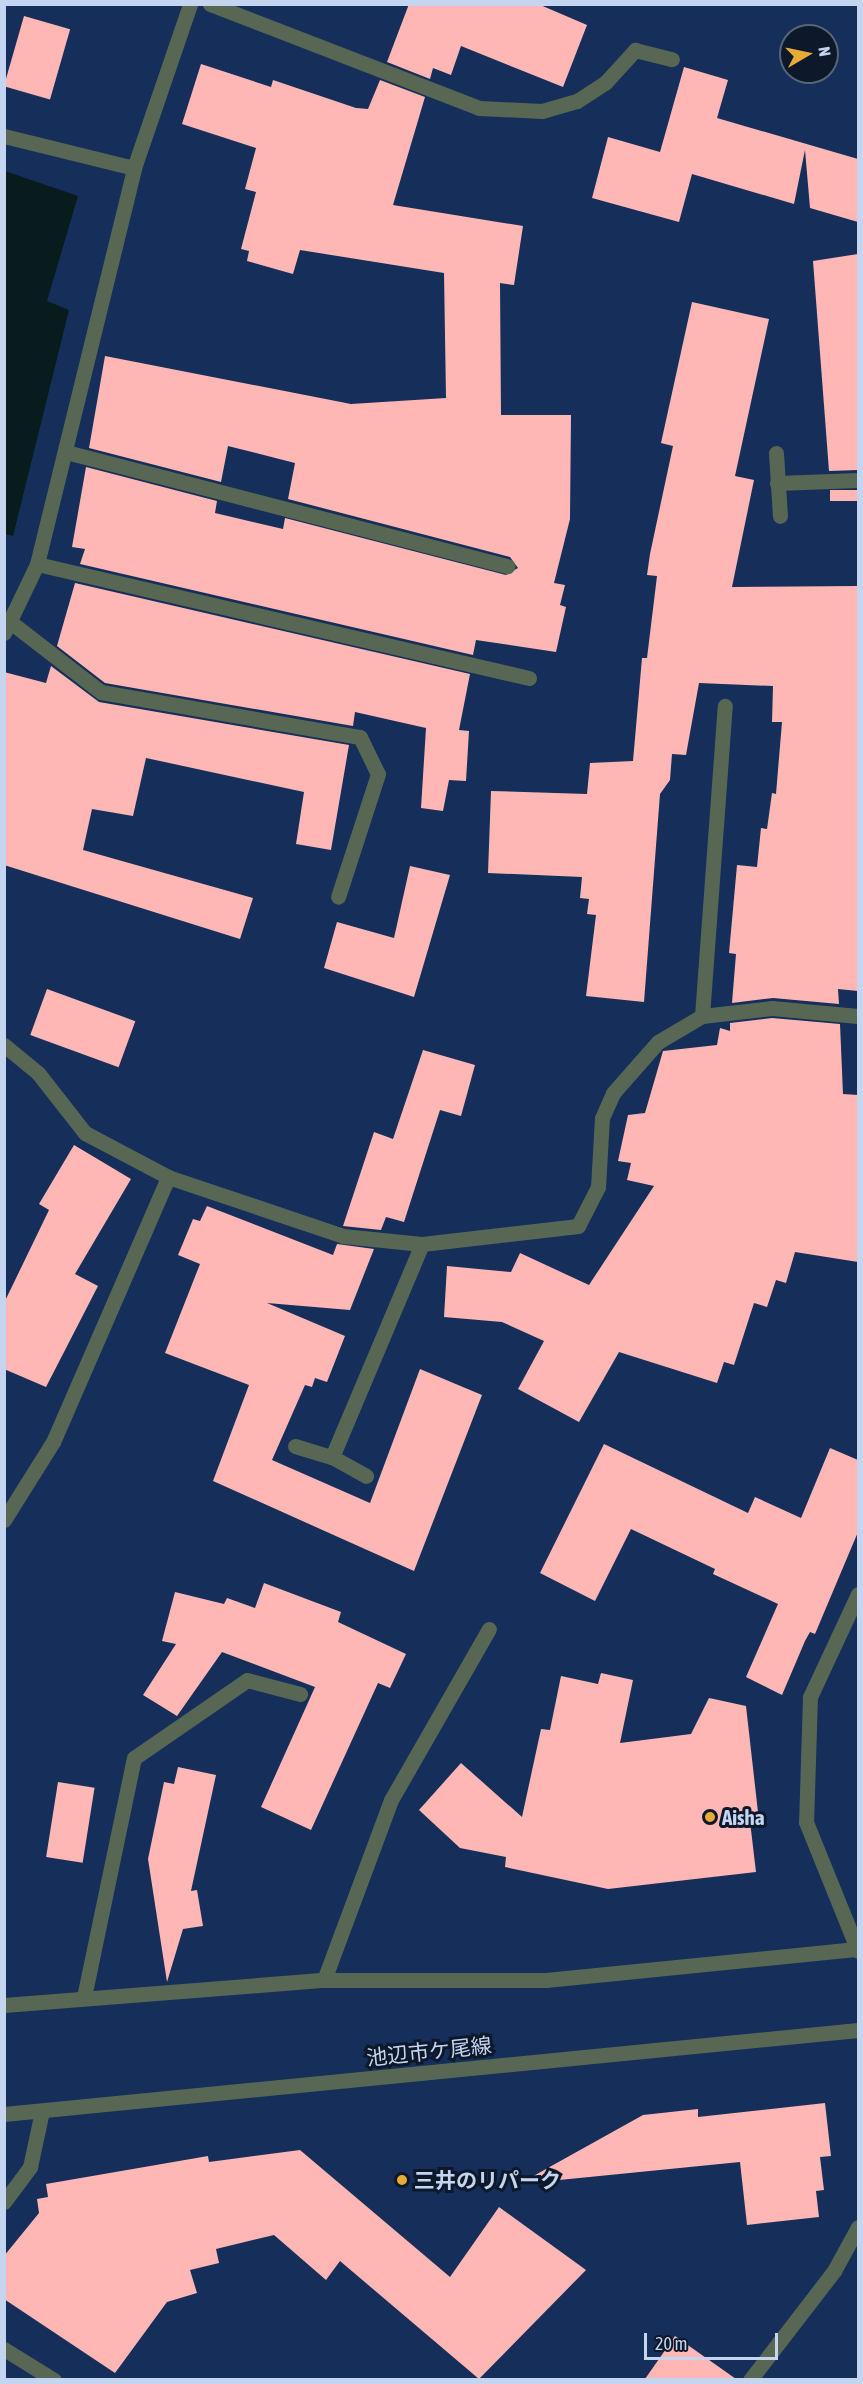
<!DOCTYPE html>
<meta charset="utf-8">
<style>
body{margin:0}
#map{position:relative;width:863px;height:2384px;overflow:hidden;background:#152f5a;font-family:"Asap Condensed","Noto Sans JP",sans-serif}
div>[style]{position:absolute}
.water>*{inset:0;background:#081c1d}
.building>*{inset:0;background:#feb7b5;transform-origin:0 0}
.service>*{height:15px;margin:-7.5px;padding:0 7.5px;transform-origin:7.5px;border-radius:7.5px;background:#576753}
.minor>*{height:15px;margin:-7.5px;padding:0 7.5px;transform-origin:7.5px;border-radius:7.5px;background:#576753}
.tertiary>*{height:15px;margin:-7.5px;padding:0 7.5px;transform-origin:7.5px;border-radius:7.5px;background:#576753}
.dots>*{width:16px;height:16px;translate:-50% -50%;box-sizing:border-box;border:3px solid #0d182b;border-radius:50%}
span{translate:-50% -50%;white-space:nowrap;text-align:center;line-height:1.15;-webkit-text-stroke:6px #0d182b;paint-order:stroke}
.poi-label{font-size:21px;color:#c5d5f0;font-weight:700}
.left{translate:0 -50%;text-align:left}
.street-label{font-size:21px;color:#c5d5f0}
.frame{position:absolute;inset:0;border:6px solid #c5d5f0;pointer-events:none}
.north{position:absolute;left:779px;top:24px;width:60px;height:60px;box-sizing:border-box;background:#0d182b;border:2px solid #57647a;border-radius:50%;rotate:81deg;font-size:16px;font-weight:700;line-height:24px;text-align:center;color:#c5d5f0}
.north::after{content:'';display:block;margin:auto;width:21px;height:27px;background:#e7ac37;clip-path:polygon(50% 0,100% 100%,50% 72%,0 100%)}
.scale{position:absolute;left:644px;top:2333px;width:134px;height:27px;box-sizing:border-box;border:3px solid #c5d5f0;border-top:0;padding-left:8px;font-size:18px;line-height:21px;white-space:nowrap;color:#c5d5f0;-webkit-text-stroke:4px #0d182b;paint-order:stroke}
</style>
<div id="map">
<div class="water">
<i style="clip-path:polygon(5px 171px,78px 196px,47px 301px,69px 310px,13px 536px,4px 534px)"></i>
</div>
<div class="building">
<i style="clip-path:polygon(409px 4px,538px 4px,587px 25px,563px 87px,461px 46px,451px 75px,433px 68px,430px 79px,387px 62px)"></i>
<i style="left:24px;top:16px;width:48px;height:73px;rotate:16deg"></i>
<i style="clip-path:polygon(201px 64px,271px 87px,273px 80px,356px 108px,368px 109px,380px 80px,425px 97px,393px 205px,523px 226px,514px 285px,500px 283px,501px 415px,571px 415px,570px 519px,554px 583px,565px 585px,560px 605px,566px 607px,556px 652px,476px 640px,473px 655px,80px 564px,85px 549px,72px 547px,86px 467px,217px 501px,215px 513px,283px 529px,285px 518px,506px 575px,518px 568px,510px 557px,288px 499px,295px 463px,228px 446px,221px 482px,89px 448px,105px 356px,351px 404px,446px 398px,444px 273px,300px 250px,293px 274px,247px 261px,249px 251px,241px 249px,256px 192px,245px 189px,256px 148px,182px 124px)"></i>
<i style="clip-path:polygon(684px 67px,728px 80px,717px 118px,858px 159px,858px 222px,810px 208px,805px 150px,794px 204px,692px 174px,679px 222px,592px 198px,608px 137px,660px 152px)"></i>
<i style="clip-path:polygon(858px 254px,858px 470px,829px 471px,813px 261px)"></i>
<i style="clip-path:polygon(692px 302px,769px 319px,735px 476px,754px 480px,732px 587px,858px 586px,858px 991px,838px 989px,839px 1004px,773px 998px,732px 1003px,736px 954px,729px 953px,737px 865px,757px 867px,761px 828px,767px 829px,772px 793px,776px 794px,782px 722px,772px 722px,773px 686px,699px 683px,686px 755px,672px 754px,670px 780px,660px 794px,644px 1002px,586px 996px,596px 915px,587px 914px,589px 899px,580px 898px,582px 877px,488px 873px,491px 791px,587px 794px,590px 763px,633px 761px,642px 658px,647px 658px,657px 576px,647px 575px,650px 554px,673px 446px,661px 443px)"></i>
<i style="left:858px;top:490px;width:11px;height:28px;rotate:90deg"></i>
<i style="clip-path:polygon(75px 583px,470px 674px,459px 730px,469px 731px,466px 781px,449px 780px,443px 811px,421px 808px,426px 728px,355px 712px,353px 726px,105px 683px,57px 646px)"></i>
<i style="clip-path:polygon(51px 666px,99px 702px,349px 745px,331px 850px,296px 844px,304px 792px,146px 758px,133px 816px,92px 809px,83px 850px,253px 898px,240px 939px,4px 865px,4px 672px,46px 683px)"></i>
<i style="clip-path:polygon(410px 866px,450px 875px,414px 997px,324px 968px,337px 922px,394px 938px)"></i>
<i style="left:47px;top:989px;width:94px;height:49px;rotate:20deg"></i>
<i style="clip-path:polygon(772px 1018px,840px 1024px,843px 1094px,858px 1095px,858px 1262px,795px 1252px,786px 1283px,776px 1280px,767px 1307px,754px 1303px,734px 1365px,724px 1362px,717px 1383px,619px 1352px,579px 1422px,518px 1389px,544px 1341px,502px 1322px,444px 1317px,447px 1266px,511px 1272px,520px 1253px,589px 1285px,654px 1186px,627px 1180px,631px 1163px,618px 1161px,628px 1115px,645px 1113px,663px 1051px,717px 1045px,720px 1028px,730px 1031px,730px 1023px)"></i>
<i style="clip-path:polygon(423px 1050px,475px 1065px,461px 1116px,440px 1110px,404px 1222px,386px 1217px,381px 1230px,343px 1226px,374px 1132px,393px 1139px)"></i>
<i style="clip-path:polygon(74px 1145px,131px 1179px,75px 1274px,98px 1286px,46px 1387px,4px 1369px,4px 1303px,49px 1210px,39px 1204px)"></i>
<i style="clip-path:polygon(207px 1206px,333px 1255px,337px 1244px,374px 1249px,350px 1310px,267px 1303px,345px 1336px,327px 1382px,315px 1378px,312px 1387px,305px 1385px,272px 1460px,370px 1503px,420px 1369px,482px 1395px,414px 1571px,213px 1481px,249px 1385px,165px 1353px,200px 1264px,178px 1255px,193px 1219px,200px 1221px)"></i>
<i style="clip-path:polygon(604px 1444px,748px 1513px,755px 1497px,801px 1518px,830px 1448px,858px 1460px,858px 1532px,815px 1634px,810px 1632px,805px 1641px,782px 1695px,746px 1677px,778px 1604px,713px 1574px,715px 1569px,631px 1529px,595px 1601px,540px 1573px)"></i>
<i style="clip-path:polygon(264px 1583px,341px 1612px,338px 1622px,406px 1654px,390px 1688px,378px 1683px,311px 1830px,261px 1807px,315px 1687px,222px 1652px,177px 1716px,143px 1695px,176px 1644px,162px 1641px,175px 1592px,224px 1604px,227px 1598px,255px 1608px)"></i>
<i style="clip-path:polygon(601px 1673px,633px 1680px,620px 1743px,691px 1734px,709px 1698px,746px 1706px,758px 1812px,749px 1813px,756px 1872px,608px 1889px,505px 1867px,506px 1857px,460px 1848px,419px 1810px,461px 1763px,522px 1817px,541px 1729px,550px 1730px,561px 1676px,598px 1684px)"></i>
<i style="clip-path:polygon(178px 1767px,216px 1775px,191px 1891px,197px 1890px,203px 1926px,183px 1929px,167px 1982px,148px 1859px,164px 1782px,174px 1784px)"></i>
<i style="left:58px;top:1782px;width:37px;height:76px;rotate:9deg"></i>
<i style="clip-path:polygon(825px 2103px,831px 2156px,820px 2157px,824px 2190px,816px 2191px,819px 2217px,747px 2225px,740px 2162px,519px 2184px,643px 2115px,698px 2109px,698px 2117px)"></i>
<i style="clip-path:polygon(300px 2150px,450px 2277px,499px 2207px,586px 2270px,479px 2379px,340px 2261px,326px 2280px,274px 2235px,216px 2249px,219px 2263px,190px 2270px,197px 2293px,167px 2302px,115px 2373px,4px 2299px,4px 2256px,39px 2213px,37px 2199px,48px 2197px,46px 2184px,208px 2156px,209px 2162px)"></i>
<i style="clip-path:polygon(675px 2336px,736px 2379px,645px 2379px)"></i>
</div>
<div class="service">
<i style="left:210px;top:4px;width:288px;rotate:21.1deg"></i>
<i style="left:479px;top:108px;width:63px;rotate:2.7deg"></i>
<i style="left:542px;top:111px;width:36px;rotate:-16deg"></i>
<i style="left:577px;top:101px;width:33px;rotate:-33deg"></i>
<i style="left:605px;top:83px;width:45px;rotate:-47.7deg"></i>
<i style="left:635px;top:50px;width:38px;rotate:14deg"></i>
<i style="left:776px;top:453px;width:63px;rotate:86.4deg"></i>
<i style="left:777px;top:483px;width:81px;rotate:-2.1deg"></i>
<i style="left:295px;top:1446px;width:39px;rotate:17deg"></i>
<i style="left:332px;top:1457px;width:39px;rotate:29deg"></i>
<i style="left:332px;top:1457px;width:231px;rotate:-67.1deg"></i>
<i style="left:324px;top:1980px;width:192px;rotate:-69.6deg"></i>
<i style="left:391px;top:1800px;width:197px;rotate:-60.2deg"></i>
<i style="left:84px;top:1997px;width:244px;rotate:-78.2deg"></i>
<i style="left:134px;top:1758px;width:137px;rotate:-34.6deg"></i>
<i style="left:247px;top:1680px;width:55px;rotate:14.8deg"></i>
</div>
<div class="minor">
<i style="left:4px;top:136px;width:134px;rotate:13.8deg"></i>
<i style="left:66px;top:452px;width:456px;rotate:14.5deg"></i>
<i style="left:37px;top:564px;width:505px;rotate:13.05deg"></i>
<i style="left:13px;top:624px;width:111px;rotate:37.7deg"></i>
<i style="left:101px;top:692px;width:263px;rotate:9.9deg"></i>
<i style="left:360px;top:737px;width:41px;rotate:64.1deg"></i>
<i style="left:378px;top:774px;width:129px;rotate:108deg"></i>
<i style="left:4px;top:633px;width:76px;rotate:-64.4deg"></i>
<i style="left:37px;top:564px;width:408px;rotate:-76.2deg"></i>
<i style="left:134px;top:168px;width:173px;rotate:-71.1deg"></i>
<i style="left:702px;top:1016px;width:311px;rotate:-85.8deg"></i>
<i style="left:4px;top:1045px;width:44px;rotate:39.5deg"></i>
<i style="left:38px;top:1073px;width:76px;rotate:51.9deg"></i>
<i style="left:85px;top:1133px;width:94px;rotate:27.9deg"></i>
<i style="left:168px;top:1177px;width:185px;rotate:18.6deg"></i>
<i style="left:343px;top:1236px;width:79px;rotate:5.8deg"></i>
<i style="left:422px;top:1244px;width:157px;rotate:-6.6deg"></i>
<i style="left:578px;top:1226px;width:44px;rotate:-62.9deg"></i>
<i style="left:598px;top:1187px;width:69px;rotate:-86.7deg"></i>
<i style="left:602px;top:1118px;width:27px;rotate:-66deg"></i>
<i style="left:613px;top:1093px;width:68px;rotate:-48.6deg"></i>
<i style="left:658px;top:1042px;width:51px;rotate:-30.6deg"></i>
<i style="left:702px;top:1016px;width:70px;rotate:-6.5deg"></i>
<i style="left:772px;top:1008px;width:86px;rotate:5.3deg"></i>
<i style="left:4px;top:1520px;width:92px;rotate:-57.9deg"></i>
<i style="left:53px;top:1442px;width:289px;rotate:-66.5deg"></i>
<i style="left:858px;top:1594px;width:114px;rotate:115deg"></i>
<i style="left:810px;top:1697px;width:125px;rotate:91.8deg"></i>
<i style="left:806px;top:1822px;width:139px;rotate:68deg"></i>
<i style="left:4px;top:2202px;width:44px;rotate:-53.4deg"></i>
<i style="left:30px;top:2167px;width:57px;rotate:-77.9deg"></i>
<i style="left:4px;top:2349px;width:59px;rotate:31.8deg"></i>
<i style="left:750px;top:2380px;width:138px;rotate:-52.4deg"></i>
<i style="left:834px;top:2271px;width:50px;rotate:-61.4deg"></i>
</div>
<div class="tertiary">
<i style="left:4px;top:2005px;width:321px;rotate:-4.5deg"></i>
<i style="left:324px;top:1980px;width:222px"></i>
<i style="left:546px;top:1980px;width:314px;rotate:-5.7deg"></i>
<i style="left:4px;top:2114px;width:858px;rotate:-5.62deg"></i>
</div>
<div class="dots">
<i style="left:710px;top:1817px;background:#e7ac37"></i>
<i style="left:402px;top:2180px;background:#e7ac37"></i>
</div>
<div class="poi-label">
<span class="left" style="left:722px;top:1817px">Aisha</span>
<span class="left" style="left:414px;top:2180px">三井のリパーク</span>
</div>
<div class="street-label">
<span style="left:429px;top:2051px;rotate:-6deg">池辺市ケ尾線</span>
</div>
<div class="frame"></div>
<div class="north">N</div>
<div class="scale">20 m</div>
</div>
